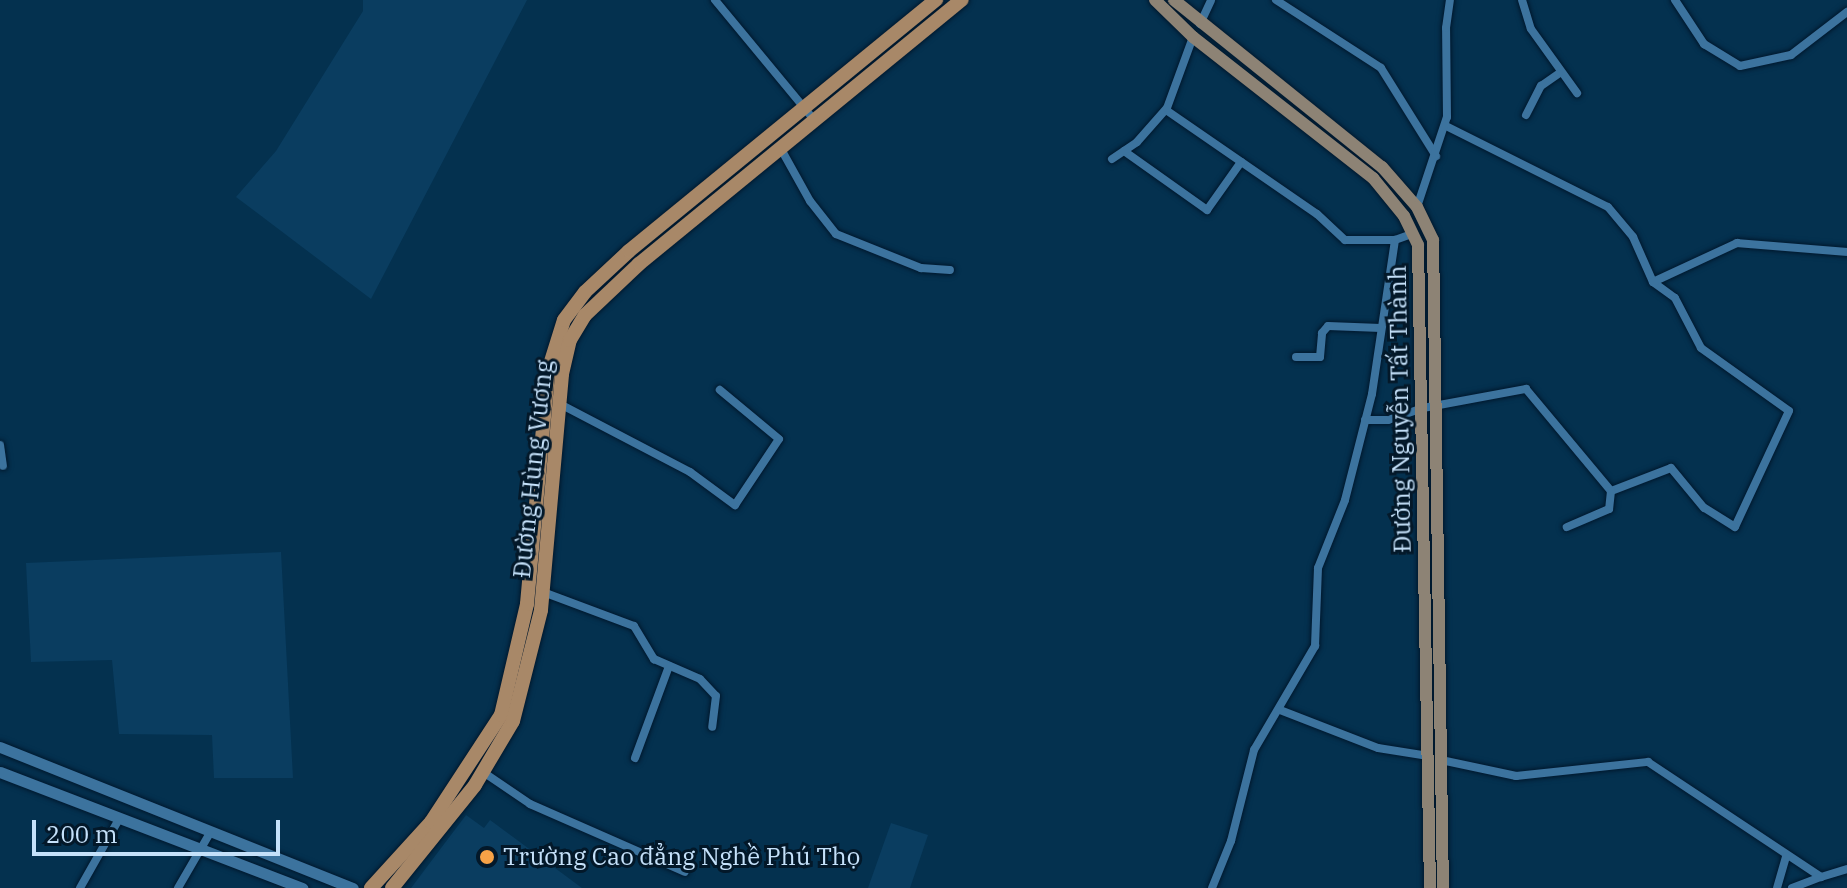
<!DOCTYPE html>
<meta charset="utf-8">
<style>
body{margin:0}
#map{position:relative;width:1847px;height:888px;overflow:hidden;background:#04314f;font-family:"IBM Plex Serif",serif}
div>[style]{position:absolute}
.built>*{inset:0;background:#0a3d60}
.roads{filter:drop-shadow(0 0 2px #00182d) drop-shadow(0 0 2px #00182d)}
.minor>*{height:8px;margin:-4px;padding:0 4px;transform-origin:4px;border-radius:4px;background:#3c739e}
.secondary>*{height:11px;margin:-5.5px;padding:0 5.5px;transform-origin:5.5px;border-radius:5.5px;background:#3c739e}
.primary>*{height:12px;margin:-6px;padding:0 6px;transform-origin:6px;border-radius:6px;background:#8d8375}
.trunk>*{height:14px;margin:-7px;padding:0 7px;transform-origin:7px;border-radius:7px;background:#a88868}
.dots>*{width:22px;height:22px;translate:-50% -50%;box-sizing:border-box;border:4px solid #031829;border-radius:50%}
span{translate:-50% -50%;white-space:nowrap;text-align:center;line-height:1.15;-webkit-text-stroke:6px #031829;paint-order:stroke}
.street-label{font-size:24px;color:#c5e1fa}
.poi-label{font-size:24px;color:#c5e1fa}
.left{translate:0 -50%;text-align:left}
.scale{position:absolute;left:32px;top:820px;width:248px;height:36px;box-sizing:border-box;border:4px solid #c5e1fa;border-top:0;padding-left:10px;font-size:24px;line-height:28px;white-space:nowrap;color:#c5e1fa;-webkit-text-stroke:6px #031829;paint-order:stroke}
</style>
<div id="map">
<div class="built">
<i style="clip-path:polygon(363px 0,527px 0,371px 299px,236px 197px,276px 151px,363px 11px)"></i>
<i style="clip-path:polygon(281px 552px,293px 778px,214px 778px,212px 735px,119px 734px,112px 660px,31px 662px,26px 563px)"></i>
<i style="clip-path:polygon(466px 815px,484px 828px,490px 820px,582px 888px,411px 888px)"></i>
<i style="clip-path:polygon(891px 823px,928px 835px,910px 888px,868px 888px)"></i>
</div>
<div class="roads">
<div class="minor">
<i style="left:715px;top:0;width:157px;rotate:50.4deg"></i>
<i style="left:1276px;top:0;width:125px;rotate:32.9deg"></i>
<i style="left:1381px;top:68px;width:104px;rotate:58deg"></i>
<i style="left:1522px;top:0;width:30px;rotate:73deg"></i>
<i style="left:1531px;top:29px;width:79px;rotate:54.3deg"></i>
<i style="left:1675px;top:0;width:53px;rotate:56.6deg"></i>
<i style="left:1704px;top:44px;width:42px;rotate:31.4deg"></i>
<i style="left:1740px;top:66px;width:52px;rotate:-12.2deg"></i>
<i style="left:1791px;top:55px;width:71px;rotate:-37.5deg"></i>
<i style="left:1200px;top:24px;width:26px;rotate:-65deg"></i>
<i style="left:1166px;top:110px;width:183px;rotate:34.6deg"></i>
<i style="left:1317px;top:214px;width:38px;rotate:43deg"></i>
<i style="left:1345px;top:240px;width:50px"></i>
<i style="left:1395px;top:240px;width:20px;rotate:-20deg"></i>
<i style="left:1526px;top:115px;width:33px;rotate:-63deg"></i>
<i style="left:1541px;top:86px;width:21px;rotate:-35deg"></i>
<i style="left:1446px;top:126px;width:181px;rotate:26.6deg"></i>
<i style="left:1608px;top:207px;width:39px;rotate:50deg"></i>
<i style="left:1633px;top:237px;width:49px;rotate:66deg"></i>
<i style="left:1653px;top:282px;width:27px;rotate:36deg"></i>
<i style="left:1675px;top:298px;width:56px;rotate:62.5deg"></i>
<i style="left:1701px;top:348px;width:108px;rotate:35.6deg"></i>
<i style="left:1789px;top:411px;width:128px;rotate:115deg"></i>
<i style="left:1735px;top:527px;width:36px;rotate:-148deg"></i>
<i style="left:1704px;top:508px;width:52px;rotate:-129.5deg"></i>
<i style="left:1671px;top:468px;width:64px;rotate:159deg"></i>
<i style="left:781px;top:149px;width:60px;rotate:60.9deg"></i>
<i style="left:810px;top:201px;width:42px;rotate:51.8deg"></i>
<i style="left:836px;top:234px;width:92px;rotate:21.8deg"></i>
<i style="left:921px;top:268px;width:29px;rotate:4deg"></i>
<i style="left:1124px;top:151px;width:102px;rotate:35.4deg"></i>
<i style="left:1207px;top:210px;width:59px;rotate:-54.7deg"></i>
<i style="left:1112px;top:159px;width:30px;rotate:-34deg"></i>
<i style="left:1137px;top:142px;width:45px;rotate:-48.6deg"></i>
<i style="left:1167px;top:108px;width:76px;rotate:-69.9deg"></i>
<i style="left:1417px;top:207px;width:95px;rotate:-71.6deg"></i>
<i style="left:1447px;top:117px;width:89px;rotate:-90.6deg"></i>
<i style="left:1446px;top:28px;width:28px;rotate:-82deg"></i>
<i style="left:1653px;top:282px;width:93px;rotate:-24.9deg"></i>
<i style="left:1737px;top:243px;width:110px;rotate:4.7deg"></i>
<i style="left:1296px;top:357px;width:24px"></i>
<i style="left:1320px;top:357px;width:24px;rotate:-85deg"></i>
<i style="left:1322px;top:333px;width:9px;rotate:-49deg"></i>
<i style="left:1328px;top:326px;width:53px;rotate:2.2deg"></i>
<i style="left:558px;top:403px;width:149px;rotate:27.6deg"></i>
<i style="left:690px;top:472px;width:56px;rotate:36.3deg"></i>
<i style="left:735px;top:505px;width:79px;rotate:-56.3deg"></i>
<i style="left:779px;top:439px;width:77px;rotate:-140.3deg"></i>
<i style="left:1365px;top:420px;width:23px"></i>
<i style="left:1388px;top:420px;width:37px;rotate:-19deg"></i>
<i style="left:1423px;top:408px;width:105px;rotate:-10.5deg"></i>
<i style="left:1526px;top:389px;width:133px;rotate:50.2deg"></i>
<i style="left:1611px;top:491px;width:18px;rotate:96deg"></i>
<i style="left:1609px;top:509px;width:46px;rotate:156.8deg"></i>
<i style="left:0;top:445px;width:21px;rotate:82deg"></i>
<i style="left:543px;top:592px;width:97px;rotate:20.5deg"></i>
<i style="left:634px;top:626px;width:39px;rotate:59deg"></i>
<i style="left:654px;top:659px;width:50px;rotate:23.5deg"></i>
<i style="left:700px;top:679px;width:23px;rotate:47deg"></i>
<i style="left:716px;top:696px;width:31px;rotate:97deg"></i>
<i style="left:1280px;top:710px;width:105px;rotate:21.2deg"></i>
<i style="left:1378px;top:748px;width:51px;rotate:9.1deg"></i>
<i style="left:635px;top:758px;width:98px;rotate:-69.7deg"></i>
<i style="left:1441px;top:760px;width:77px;rotate:12deg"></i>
<i style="left:1516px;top:776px;width:133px;rotate:-6.1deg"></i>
<i style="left:1648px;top:762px;width:208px;rotate:33.6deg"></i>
<i style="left:1821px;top:877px;width:27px;rotate:-17deg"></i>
<i style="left:483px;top:772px;width:57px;rotate:34.2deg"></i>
<i style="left:530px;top:804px;width:169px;rotate:23.7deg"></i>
<i style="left:80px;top:888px;width:79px;rotate:-60.5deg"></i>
<i style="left:178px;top:888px;width:66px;rotate:-59.9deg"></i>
<i style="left:1212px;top:888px;width:51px;rotate:-68deg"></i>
<i style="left:1231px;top:841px;width:94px;rotate:-75.8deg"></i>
<i style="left:1254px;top:750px;width:121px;rotate:-59.6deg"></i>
<i style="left:1315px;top:646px;width:78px;rotate:-87.8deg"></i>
<i style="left:1318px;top:568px;width:73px;rotate:-68.3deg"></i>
<i style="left:1345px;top:500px;width:109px;rotate:-75.7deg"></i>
<i style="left:1372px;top:394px;width:156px;rotate:-81.5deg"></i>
<i style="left:1777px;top:888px;width:33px;rotate:-74deg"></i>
<i style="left:1792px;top:888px;width:31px;rotate:-21deg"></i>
</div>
<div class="secondary">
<i style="left:0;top:747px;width:380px;rotate:21.8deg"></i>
<i style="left:0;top:772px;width:324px;rotate:21deg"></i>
</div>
<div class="primary">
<i style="left:1155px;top:0;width:53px;rotate:44.2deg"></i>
<i style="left:1193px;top:37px;width:229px;rotate:38.1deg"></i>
<i style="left:1373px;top:178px;width:49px;rotate:50.8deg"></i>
<i style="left:1404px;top:216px;width:32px;rotate:64deg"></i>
<i style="left:1418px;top:245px;width:643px;rotate:88.93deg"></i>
<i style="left:1174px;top:0;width:267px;rotate:38.8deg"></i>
<i style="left:1382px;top:167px;width:53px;rotate:48.8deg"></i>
<i style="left:1417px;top:207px;width:37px;rotate:64deg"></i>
<i style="left:1433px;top:240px;width:648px;rotate:89.12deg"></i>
</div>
<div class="trunk">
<i style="left:371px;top:888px;width:89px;rotate:-47.7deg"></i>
<i style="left:431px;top:822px;width:128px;rotate:-56.8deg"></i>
<i style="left:501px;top:715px;width:114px;rotate:-76.8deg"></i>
<i style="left:527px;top:604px;width:234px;rotate:-84.8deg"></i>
<i style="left:548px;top:371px;width:53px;rotate:-72.6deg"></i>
<i style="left:564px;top:320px;width:35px;rotate:-53deg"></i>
<i style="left:585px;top:292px;width:60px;rotate:-43deg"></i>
<i style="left:629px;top:251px;width:397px;rotate:-39.3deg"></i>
<i style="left:392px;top:888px;width:132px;rotate:-51.1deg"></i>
<i style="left:475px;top:785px;width:74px;rotate:-59.3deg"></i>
<i style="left:513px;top:721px;width:114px;rotate:-75.8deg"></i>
<i style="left:541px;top:610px;width:237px;rotate:-84.9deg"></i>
<i style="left:562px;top:374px;width:35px;rotate:-77deg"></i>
<i style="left:570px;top:340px;width:29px;rotate:-59deg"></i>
<i style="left:585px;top:315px;width:74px;rotate:-43.4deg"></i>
<i style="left:639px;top:264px;width:417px;rotate:-39.3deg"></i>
</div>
</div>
<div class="dots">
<i style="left:487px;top:857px;background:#f6a247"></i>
</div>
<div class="street-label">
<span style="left:1400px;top:409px;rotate:-91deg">Đường Nguyễn Tất Thành</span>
<span style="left:533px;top:469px;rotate:-84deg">Đường Hùng Vương</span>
</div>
<div class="poi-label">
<span class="left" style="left:503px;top:857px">Trường Cao đẳng Nghề Phú Thọ</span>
</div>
<div class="scale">200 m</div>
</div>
